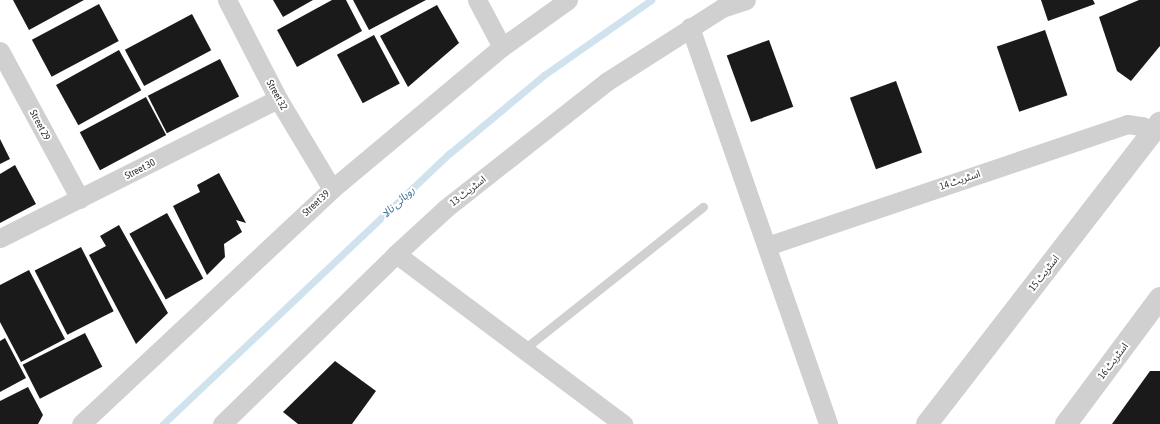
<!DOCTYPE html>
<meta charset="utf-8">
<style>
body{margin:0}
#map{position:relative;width:1160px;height:424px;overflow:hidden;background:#fff;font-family:"Asap Condensed","Noto Sans Arabic",sans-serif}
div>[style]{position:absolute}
.stream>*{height:7px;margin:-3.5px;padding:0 3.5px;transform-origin:3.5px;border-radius:3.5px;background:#cfe2ee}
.building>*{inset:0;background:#1a1a1a;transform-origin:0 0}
.service>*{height:9px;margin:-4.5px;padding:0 4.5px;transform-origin:4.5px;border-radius:4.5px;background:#d0d0d0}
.minor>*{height:19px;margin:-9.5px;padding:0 9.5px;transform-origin:9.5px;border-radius:9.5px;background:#d0d0d0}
.tertiary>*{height:22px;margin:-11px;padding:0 11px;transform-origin:11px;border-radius:11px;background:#d0d0d0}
span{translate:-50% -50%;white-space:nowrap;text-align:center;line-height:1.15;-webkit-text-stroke:4px #fff;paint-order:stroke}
.street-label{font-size:10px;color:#333}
.water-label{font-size:11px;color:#3f7597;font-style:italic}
</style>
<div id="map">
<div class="stream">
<i style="left:163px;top:424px;width:395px;rotate:-43.4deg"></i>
<i style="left:450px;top:153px;width:122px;rotate:-39.7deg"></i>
<i style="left:544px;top:75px;width:131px;rotate:-35deg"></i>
</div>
<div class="building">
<i style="clip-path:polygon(13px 0,84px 0,29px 30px)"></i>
<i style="clip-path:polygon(273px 0,313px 0,283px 17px)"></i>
<i style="clip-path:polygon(332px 0,346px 0,362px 31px,297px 67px,277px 30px)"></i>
<i style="clip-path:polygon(353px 0,426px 0,369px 30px)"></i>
<i style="clip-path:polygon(1041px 0,1093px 0,1095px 4px,1048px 21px)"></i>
<i style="clip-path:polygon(1139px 0,1160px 0,1160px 46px,1131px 81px,1117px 71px,1099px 17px)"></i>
<i style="left:99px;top:4px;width:42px;height:76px;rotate:62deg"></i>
<i style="clip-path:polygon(437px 5px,459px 43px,408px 87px,380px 36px)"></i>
<i style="left:192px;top:14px;width:41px;height:76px;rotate:62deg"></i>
<i style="left:1045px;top:30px;width:69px;height:51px;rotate:71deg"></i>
<i style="left:374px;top:35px;width:55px;height:42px;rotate:62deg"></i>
<i style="left:769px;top:40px;width:71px;height:45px;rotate:70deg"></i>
<i style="left:119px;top:50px;width:46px;height:72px;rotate:61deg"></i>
<i style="left:220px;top:59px;width:42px;height:81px;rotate:63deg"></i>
<i style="left:896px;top:81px;width:76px;height:49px;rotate:70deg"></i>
<i style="left:146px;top:97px;width:43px;height:75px;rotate:62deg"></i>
<i style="clip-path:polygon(0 139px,10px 159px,0 164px)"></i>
<i style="clip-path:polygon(15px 165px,36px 204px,0 223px,0 174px)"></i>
<i style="clip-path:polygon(219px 173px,246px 223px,236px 220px,242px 232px,224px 244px,225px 257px,207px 275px,173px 206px,200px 192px,197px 185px)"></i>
<i style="left:167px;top:213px;width:75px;height:43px;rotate:61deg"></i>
<i style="clip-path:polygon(119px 225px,168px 313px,136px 344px,89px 255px,106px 246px,100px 236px)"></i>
<i style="left:81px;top:247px;width:72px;height:52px;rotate:63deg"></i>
<i style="clip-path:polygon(29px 270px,65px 339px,21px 362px,0 322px,0 285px)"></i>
<i style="left:85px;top:333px;width:38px;height:70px;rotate:63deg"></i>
<i style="clip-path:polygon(5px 338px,26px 378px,0 392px,0 341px)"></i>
<i style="clip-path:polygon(335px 361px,376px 391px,352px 424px,298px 424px,283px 412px)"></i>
<i style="clip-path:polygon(1150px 371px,1160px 371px,1160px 424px,1112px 424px)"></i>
<i style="clip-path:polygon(28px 387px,43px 415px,38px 424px,0 424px,0 401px)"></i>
</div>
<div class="service">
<i style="left:523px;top:350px;width:230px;rotate:-38.5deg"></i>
</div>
<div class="minor">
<i style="left:227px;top:0;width:111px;rotate:62.7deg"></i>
<i style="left:278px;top:99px;width:105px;rotate:59deg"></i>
<i style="left:477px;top:0;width:53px;rotate:62deg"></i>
<i style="left:690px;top:27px;width:420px;rotate:70.8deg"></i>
<i style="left:0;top:51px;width:168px;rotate:61.6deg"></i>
<i style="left:0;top:238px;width:311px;rotate:-26.6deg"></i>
<i style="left:767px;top:246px;width:380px;rotate:-18.7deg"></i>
<i style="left:1127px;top:124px;width:15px;rotate:8deg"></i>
<i style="left:1142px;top:126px;width:12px;rotate:31deg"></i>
<i style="left:396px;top:254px;width:284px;rotate:36.8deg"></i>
<i style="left:81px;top:424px;width:344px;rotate:-43.1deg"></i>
<i style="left:332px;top:189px;width:222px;rotate:-39.9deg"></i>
<i style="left:502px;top:47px;width:81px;rotate:-35.5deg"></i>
<i style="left:222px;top:424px;width:243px;rotate:-44.3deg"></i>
<i style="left:396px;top:254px;width:68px;rotate:-42.6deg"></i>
<i style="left:446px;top:208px;width:204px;rotate:-38.2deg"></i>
<i style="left:606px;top:82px;width:138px;rotate:-32.5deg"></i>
<i style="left:722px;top:8px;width:25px;rotate:-18deg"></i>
</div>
<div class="tertiary">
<i style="left:927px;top:424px;width:381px;rotate:-52.3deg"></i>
<i style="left:1066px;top:424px;width:157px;rotate:-53.3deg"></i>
</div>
<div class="street-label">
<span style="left:277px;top:95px;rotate:61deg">Street 32</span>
<span style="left:40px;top:125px;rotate:62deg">Street 29</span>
<span style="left:140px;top:169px;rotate:-27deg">Street 30</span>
<span style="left:960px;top:180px;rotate:-19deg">اسٹریٹ 14</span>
<span style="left:468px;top:191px;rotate:-38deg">اسٹریٹ 13</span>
<span style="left:316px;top:203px;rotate:-43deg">Street 39</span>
<span style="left:1044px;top:273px;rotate:-52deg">اسٹریٹ 15</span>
<span style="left:1113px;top:361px;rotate:-53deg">اسٹریٹ 16</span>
</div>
<div class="water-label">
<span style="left:398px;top:202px;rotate:-43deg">روہائی نالا</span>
</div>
</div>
